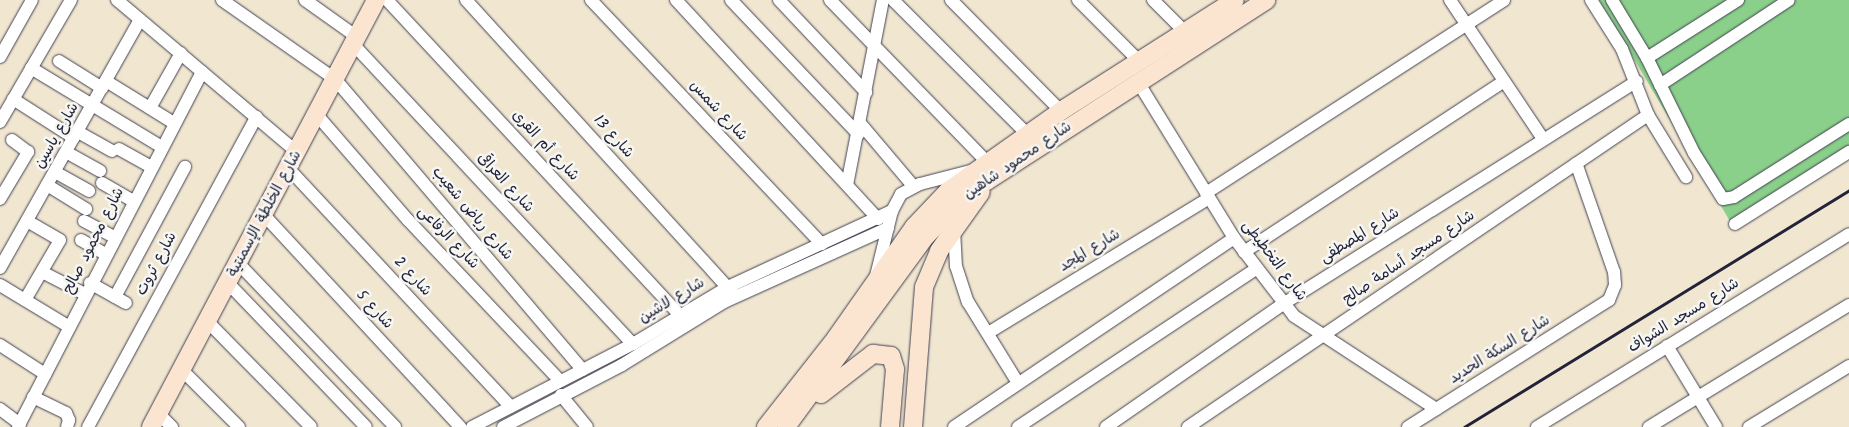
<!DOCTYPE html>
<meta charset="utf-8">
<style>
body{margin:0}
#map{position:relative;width:1849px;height:427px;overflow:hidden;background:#f1e7d1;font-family:Kalam,"Playpen Sans Arabic",sans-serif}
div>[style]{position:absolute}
.green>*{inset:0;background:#8ad08a}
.roads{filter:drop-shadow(0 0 1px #414052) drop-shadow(0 0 1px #414052)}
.street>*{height:12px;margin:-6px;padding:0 6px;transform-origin:6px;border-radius:6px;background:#fff}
.secondary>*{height:18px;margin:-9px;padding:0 9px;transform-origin:9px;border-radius:9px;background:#fce5d0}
.rail>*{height:3px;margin:-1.5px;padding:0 1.5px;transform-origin:1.5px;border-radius:1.5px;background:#22223b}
span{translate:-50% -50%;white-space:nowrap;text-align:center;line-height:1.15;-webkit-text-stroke:5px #f6f6f2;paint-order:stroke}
.street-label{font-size:15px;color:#22223b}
</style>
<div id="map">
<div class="green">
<i style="clip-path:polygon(1599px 0,1849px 0,1849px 156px,1734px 228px)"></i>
</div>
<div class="roads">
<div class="street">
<i style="left:117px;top:0;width:237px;rotate:40.2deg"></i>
<i style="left:222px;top:0;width:138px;rotate:35deg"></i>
<i style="left:335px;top:79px;width:382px;rotate:49.6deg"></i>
<i style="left:305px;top:0;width:64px;rotate:35.4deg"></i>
<i style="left:387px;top:0;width:430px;rotate:47.1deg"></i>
<i style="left:466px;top:0;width:395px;rotate:47.7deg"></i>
<i style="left:591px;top:0;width:336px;rotate:46.6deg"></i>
<i style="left:676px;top:0;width:298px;rotate:47.3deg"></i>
<i style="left:731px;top:0;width:185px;rotate:46.5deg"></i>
<i style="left:779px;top:0;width:127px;rotate:46.6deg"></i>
<i style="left:830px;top:0;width:224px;rotate:45.9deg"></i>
<i style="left:893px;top:0;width:190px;rotate:45deg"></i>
<i style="left:951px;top:0;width:156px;rotate:45.3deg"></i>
<i style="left:1078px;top:0;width:88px;rotate:45deg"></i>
<i style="left:1153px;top:0;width:52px;rotate:45deg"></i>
<i style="left:1450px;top:0;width:167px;rotate:56.2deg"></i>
<i style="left:1591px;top:0;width:58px;rotate:57.7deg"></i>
<i style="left:1622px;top:49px;width:71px;rotate:68.5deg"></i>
<i style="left:1648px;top:115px;width:73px;rotate:58.5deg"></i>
<i style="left:1612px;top:0;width:68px;rotate:58.9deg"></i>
<i style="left:1647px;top:58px;width:106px;rotate:63.7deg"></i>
<i style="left:1694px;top:153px;width:54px;rotate:57.8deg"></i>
<i style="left:1723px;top:199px;width:11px;rotate:-10deg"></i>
<i style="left:1734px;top:197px;width:136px;rotate:-32.4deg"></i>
<i style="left:353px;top:44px;width:410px;rotate:47deg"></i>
<i style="left:0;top:57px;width:65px;rotate:-60.7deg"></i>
<i style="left:1647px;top:58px;width:108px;rotate:-32.5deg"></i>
<i style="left:59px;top:61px;width:51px;rotate:32.1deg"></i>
<i style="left:31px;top:68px;width:153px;rotate:31.1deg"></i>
<i style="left:106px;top:81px;width:80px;rotate:31.7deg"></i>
<i style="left:1138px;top:82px;width:183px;rotate:58.4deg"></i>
<i style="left:1234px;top:238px;width:98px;rotate:52.4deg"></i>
<i style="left:1294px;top:316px;width:170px;rotate:33.2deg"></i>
<i style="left:1660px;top:85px;width:154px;rotate:-33.4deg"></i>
<i style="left:13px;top:99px;width:72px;rotate:32.6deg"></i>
<i style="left:150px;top:108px;width:63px;rotate:-60.6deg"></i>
<i style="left:317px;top:115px;width:139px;rotate:49.1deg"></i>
<i style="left:408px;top:220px;width:221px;rotate:46.6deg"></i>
<i style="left:0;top:122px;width:141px;rotate:-59.8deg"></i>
<i style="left:860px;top:123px;width:82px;rotate:49.9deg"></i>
<i style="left:78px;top:132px;width:39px;rotate:29deg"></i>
<i style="left:119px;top:149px;width:37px;rotate:29deg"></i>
<i style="left:66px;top:152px;width:39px;rotate:29deg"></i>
<i style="left:289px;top:169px;width:325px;rotate:47deg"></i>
<i style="left:55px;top:172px;width:39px;rotate:29deg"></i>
<i style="left:102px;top:183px;width:36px;rotate:30deg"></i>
<i style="left:47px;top:185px;width:46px;rotate:31.6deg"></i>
<i style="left:847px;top:185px;width:188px;rotate:-79deg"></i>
<i style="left:1206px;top:193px;width:355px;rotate:-32.9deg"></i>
<i style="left:0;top:199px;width:55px;rotate:-59.2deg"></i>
<i style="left:28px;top:152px;width:20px;rotate:-143deg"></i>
<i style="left:264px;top:215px;width:289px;rotate:47.2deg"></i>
<i style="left:84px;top:221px;width:34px;rotate:28deg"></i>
<i style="left:1735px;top:224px;width:135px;rotate:-32.3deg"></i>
<i style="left:954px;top:229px;width:37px;rotate:87deg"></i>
<i style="left:956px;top:266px;width:38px;rotate:72deg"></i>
<i style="left:968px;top:302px;width:95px;rotate:58.3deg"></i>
<i style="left:81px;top:240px;width:28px;rotate:30deg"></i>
<i style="left:1244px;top:252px;width:311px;rotate:-33.3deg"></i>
<i style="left:238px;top:263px;width:227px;rotate:46.2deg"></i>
<i style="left:0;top:268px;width:285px;rotate:-60.6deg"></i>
<i style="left:42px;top:272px;width:48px;rotate:27.1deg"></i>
<i style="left:876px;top:276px;width:67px;rotate:-76.2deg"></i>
<i style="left:892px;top:211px;width:19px;rotate:-62deg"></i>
<i style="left:901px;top:194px;width:21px;rotate:-28deg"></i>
<i style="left:920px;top:184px;width:53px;rotate:-14.3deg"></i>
<i style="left:90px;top:283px;width:41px;rotate:29.1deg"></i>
<i style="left:228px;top:283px;width:199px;rotate:46.2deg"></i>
<i style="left:0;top:285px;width:79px;rotate:31.1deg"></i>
<i style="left:115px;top:297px;width:148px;rotate:-61.7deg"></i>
<i style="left:25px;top:300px;width:69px;rotate:-59.7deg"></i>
<i style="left:60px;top:240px;width:38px;rotate:-150deg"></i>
<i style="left:207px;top:321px;width:148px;rotate:45.5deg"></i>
<i style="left:988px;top:333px;width:259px;rotate:-31.4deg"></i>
<i style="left:0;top:345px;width:54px;rotate:32.8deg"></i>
<i style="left:1667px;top:346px;width:95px;rotate:58.8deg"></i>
<i style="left:181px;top:369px;width:82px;rotate:45deg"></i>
<i style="left:561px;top:395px;width:41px;rotate:50.9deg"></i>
<i style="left:33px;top:397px;width:37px;rotate:26deg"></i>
<i style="left:66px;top:413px;width:8px;rotate:67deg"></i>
<i style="left:69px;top:420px;width:7px;rotate:106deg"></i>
<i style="left:0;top:409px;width:25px;rotate:37deg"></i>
<i style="left:158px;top:413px;width:20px;rotate:45deg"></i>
<i style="left:18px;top:427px;width:400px;rotate:-62.6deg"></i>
<i style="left:88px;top:427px;width:353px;rotate:-61.5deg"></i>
<i style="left:472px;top:427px;width:181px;rotate:-27.3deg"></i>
<i style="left:633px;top:344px;width:111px;rotate:-31deg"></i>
<i style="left:728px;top:287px;width:181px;rotate:-24.9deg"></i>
<i style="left:503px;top:427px;width:134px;rotate:-27.5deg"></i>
<i style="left:622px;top:365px;width:120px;rotate:-31.7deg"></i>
<i style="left:724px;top:302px;width:180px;rotate:-24.3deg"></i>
<i style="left:954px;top:427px;width:338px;rotate:-34deg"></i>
<i style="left:1018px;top:427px;width:286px;rotate:-33.6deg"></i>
<i style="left:1106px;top:427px;width:216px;rotate:-34.8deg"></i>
<i style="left:1283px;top:304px;width:418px;rotate:-32.2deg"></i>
<i style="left:1188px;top:427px;width:556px;rotate:-34.15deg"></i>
<i style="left:1408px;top:427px;width:238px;rotate:-32.3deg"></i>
<i style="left:1609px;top:300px;width:16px;rotate:-68deg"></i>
<i style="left:1615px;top:285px;width:13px;rotate:-94deg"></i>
<i style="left:1614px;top:272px;width:115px;rotate:-109.2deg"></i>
<i style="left:1537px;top:427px;width:367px;rotate:-31.7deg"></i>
<i style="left:1649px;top:427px;width:234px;rotate:-31.4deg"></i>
<i style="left:1749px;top:427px;width:117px;rotate:-31.4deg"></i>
</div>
<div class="secondary">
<i style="left:821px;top:394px;width:66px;rotate:-37.6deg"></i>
<i style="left:873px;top:354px;width:18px;rotate:6deg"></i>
<i style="left:891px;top:356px;width:14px;rotate:73deg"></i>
<i style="left:895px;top:369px;width:58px;rotate:94.9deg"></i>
<i style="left:151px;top:427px;width:483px;rotate:-62.2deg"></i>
<i style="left:766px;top:427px;width:113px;rotate:-51.8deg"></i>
<i style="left:836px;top:338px;width:136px;rotate:-54.9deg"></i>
<i style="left:914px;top:227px;width:50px;rotate:-46.6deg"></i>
<i style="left:948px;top:191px;width:138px;rotate:-35.3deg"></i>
<i style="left:1061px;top:111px;width:206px;rotate:-32.5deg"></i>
<i style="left:786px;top:427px;width:237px;rotate:-53.8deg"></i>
<i style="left:926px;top:236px;width:57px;rotate:-46.4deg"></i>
<i style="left:965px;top:195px;width:359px;rotate:-32.9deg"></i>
<i style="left:913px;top:427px;width:140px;rotate:-85.5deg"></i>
<i style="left:924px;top:287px;width:39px;rotate:-67deg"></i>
<i style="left:939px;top:251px;width:72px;rotate:-54.6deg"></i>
</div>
</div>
<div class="rail">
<i style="left:1464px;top:427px;width:452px;rotate:-31.6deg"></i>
</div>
<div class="street-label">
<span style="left:718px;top:111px;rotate:47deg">شارع شمس</span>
<span style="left:57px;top:136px;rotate:-60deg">شارع ياسين</span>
<span style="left:613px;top:137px;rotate:48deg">شارع 13</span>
<span style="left:545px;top:146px;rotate:47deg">شارع أم القرى</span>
<span style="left:1018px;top:161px;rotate:-34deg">شارع محمود شاهين</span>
<span style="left:505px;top:183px;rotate:47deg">شارع العراقى</span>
<span style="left:265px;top:214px;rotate:-62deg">شارع الخلطة الإسمنتية</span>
<span style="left:472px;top:214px;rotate:50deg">شارع رياض شعيب</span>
<span style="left:1360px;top:236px;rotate:-32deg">شارع المصطفى</span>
<span style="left:448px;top:238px;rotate:46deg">شارع الرفاعى</span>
<span style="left:94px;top:241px;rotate:-63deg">شارع محمود صالح</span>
<span style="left:1090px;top:251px;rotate:-31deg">شارع المجد</span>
<span style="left:1409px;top:258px;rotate:-34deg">شارع مسجد أسامة صالح</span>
<span style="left:1274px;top:261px;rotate:53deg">شارع التخطيطى</span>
<span style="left:157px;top:264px;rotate:-62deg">شارع ثروت</span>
<span style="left:412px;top:277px;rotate:47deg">شارع 2</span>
<span style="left:672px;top:301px;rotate:-31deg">شارع لاشين</span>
<span style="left:374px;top:310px;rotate:47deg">شارع 5</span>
<span style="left:1684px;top:316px;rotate:-32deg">شارع مسجد الشواف</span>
<span style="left:1500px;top:350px;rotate:-32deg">شارع السكة الحديد</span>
</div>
</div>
